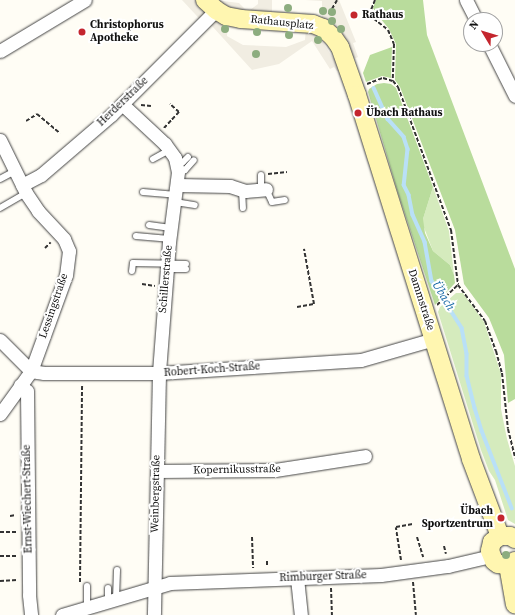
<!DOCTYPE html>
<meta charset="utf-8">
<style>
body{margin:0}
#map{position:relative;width:515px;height:615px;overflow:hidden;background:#fffdf5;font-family:"Source Serif 4",serif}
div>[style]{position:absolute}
.green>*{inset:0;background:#d5ebbd}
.forest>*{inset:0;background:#b9dc9c}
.plaza>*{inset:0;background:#f1ede2}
.stream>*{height:3.5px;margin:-1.75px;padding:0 1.75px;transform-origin:1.75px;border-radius:1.75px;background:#b9e0f7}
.path>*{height:2px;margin-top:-1px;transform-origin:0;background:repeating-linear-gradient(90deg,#333 0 4px,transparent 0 6px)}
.roads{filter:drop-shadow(0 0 1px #444) drop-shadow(0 0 1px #444)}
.lane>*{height:6px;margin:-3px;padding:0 3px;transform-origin:3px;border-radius:3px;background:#fff}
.street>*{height:13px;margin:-6.5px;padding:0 6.5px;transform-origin:6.5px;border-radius:6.5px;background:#fff}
.secondary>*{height:18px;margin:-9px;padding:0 9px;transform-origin:9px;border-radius:9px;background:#fff6b0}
.trees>*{width:8px;height:8px;margin:-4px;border-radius:50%;background:#8dad7f}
.dots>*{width:11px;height:11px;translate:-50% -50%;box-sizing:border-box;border:2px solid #fff;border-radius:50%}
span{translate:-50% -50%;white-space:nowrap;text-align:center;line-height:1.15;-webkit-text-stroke:4px #fff;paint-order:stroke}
.poi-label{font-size:11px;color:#111;font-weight:700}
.left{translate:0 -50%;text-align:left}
.right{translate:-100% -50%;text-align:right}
.street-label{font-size:11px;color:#111}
.water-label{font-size:12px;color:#1768a6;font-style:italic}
.north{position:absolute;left:463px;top:12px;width:40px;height:40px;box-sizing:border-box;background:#fff;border:1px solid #a0a0a0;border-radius:50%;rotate:308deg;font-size:11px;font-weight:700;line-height:16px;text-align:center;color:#111}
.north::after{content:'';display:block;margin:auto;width:14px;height:18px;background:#c4262e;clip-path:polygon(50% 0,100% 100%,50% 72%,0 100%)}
</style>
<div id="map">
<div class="green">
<i style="clip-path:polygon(433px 187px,449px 231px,454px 275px,450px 265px,433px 251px,423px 225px,423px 219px)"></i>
<i style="clip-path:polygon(456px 293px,463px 293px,484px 322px,501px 374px,501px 409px,507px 439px,515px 466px,515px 524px,508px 520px,495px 480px,489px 471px,481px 450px,438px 312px,440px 307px)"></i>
</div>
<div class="forest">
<i style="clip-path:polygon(376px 0,423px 0,427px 35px,515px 269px,515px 399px,508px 403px,504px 355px,489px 318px,464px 284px,455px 230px,400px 87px,395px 80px,396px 44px,389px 29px,380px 18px,371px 13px)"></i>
<i style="clip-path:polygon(392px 47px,391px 78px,382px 76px,366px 82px,363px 73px,370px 55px)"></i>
<i style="clip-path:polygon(384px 83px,391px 84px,396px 88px,433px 187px,423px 219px,425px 233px,433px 251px,450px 265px,454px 275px,455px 283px,435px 305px,398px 193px,368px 92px,369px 89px,377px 84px)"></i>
</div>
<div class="plaza">
<i style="clip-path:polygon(182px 0,198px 0,228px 23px,227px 36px,243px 45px,286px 47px,305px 40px,306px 28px,325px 37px,321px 40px,333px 58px,338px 56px,342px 70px,337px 71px,334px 67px,330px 69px,312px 41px,279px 64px,252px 70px,212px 26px,208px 28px)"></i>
<i style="clip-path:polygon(215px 0,239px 3px,246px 10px,250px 10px,258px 4px,258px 0,272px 0,272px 16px,236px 12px)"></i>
<i style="clip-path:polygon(305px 0,339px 0,356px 42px,353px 43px,358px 57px,351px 60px,322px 20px,322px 1px)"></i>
</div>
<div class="stream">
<i style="left:374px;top:88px;width:34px;rotate:66deg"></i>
<i style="left:388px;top:119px;width:24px;rotate:48deg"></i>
<i style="left:404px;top:137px;width:13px;rotate:72deg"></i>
<i style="left:408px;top:149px;width:36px;rotate:96deg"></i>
<i style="left:404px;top:185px;width:11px;rotate:63deg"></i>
<i style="left:409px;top:195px;width:20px;rotate:79deg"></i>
<i style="left:413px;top:215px;width:30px;rotate:66deg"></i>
<i style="left:425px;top:242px;width:40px;rotate:80deg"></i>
<i style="left:432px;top:281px;width:56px;rotate:57.4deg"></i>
<i style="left:462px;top:328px;width:26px;rotate:79deg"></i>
<i style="left:467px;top:354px;width:22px;rotate:90deg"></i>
<i style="left:467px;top:376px;width:33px;rotate:76deg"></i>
<i style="left:475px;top:408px;width:24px;rotate:73deg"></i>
<i style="left:482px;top:431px;width:83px;rotate:68.7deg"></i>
</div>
<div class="path">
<i style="left:375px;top:0;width:16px;rotate:112deg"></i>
<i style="left:369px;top:15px;width:24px;rotate:38deg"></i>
<i style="left:388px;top:30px;width:15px;rotate:67deg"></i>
<i style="left:394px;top:44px;width:37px;rotate:92deg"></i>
<i style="left:329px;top:14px;width:16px;rotate:-60deg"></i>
<i style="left:363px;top:18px;width:7px;rotate:-27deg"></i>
<i style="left:367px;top:84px;width:17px;rotate:-21deg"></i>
<i style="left:383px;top:78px;width:10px;rotate:17deg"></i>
<i style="left:393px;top:81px;width:8px;rotate:50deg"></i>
<i style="left:398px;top:87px;width:153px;rotate:69.7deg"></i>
<i style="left:451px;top:230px;width:55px;rotate:82.7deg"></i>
<i style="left:458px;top:285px;width:45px;rotate:53.1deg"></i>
<i style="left:485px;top:321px;width:32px;rotate:70deg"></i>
<i style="left:496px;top:351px;width:23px;rotate:75deg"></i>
<i style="left:502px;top:373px;width:56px;rotate:83.9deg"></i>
<i style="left:508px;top:429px;width:30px;rotate:76deg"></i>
<i style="left:141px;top:105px;width:10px;rotate:6deg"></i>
<i style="left:26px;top:121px;width:13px;rotate:-32deg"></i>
<i style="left:37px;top:114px;width:30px;rotate:40deg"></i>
<i style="left:164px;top:128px;width:22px;rotate:-47deg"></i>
<i style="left:179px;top:112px;width:12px;rotate:-138deg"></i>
<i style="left:268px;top:174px;width:19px;rotate:-6deg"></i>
<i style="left:45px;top:248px;width:8px;rotate:-45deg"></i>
<i style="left:142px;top:284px;width:13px;rotate:9deg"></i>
<i style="left:437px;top:305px;width:29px;rotate:-44deg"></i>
<i style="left:297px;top:307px;width:17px;rotate:-10deg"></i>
<i style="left:314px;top:304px;width:56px;rotate:-100.3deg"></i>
<i style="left:10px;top:516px;width:6px;rotate:-9deg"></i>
<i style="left:0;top:532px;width:17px"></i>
<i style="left:252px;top:537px;width:31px;rotate:88deg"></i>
<i style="left:417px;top:537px;width:21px;rotate:73deg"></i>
<i style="left:444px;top:546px;width:8px;rotate:76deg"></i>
<i style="left:0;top:556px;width:17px"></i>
<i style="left:401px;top:560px;width:33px;rotate:-99deg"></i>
<i style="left:396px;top:527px;width:17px;rotate:-10deg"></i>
<i style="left:267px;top:561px;width:6px;rotate:90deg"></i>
<i style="left:0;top:581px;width:17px;rotate:-3deg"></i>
<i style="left:80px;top:582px;width:197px;rotate:-89.4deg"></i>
<i style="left:413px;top:582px;width:33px;rotate:85deg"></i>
<i style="left:331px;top:588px;width:27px;rotate:88deg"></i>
</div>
<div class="roads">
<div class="lane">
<i style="left:153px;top:159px;width:18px;rotate:-29deg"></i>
<i style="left:176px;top:164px;width:7px;rotate:-16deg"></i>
<i style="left:183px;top:162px;width:7px;rotate:-45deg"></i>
<i style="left:178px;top:172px;width:7px;rotate:-16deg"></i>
<i style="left:185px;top:170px;width:13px;rotate:-48deg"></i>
<i style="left:261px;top:175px;width:14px;rotate:90deg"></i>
<i style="left:0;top:179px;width:17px;rotate:-28deg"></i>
<i style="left:266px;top:189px;width:14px;rotate:65deg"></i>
<i style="left:272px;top:202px;width:13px;rotate:-9deg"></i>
<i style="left:242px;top:190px;width:18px;rotate:87deg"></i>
<i style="left:143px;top:192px;width:33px;rotate:5deg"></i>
<i style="left:175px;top:202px;width:20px;rotate:9deg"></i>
<i style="left:0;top:208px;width:30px;rotate:-30deg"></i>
<i style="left:149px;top:225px;width:22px;rotate:8deg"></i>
<i style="left:136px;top:236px;width:33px;rotate:5deg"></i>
<i style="left:167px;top:269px;width:19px"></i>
<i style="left:132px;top:271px;width:8px;rotate:-83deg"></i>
<i style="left:133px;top:263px;width:53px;rotate:1.1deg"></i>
<i style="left:87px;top:586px;width:21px;rotate:90deg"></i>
<i style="left:116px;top:599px;width:29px;rotate:-88deg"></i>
<i style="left:108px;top:601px;width:13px;rotate:-90deg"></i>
</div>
<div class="street">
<i style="left:466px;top:0;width:22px;rotate:63deg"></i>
<i style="left:489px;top:44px;width:58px;rotate:63.4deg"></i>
<i style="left:0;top:51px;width:99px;rotate:-31deg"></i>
<i style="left:122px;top:104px;width:59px;rotate:42.9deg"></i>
<i style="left:165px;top:144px;width:17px;rotate:54deg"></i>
<i style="left:175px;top:158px;width:14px;rotate:78deg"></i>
<i style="left:178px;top:172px;width:71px;rotate:97.3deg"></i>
<i style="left:169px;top:242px;width:131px;rotate:94.4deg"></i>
<i style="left:159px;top:373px;width:242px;rotate:91.2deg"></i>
<i style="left:0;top:140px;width:59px;rotate:63.9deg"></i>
<i style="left:26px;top:193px;width:22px;rotate:56deg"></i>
<i style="left:38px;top:211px;width:38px;rotate:47deg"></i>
<i style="left:64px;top:239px;width:13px;rotate:67deg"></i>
<i style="left:69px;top:251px;width:24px;rotate:97deg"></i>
<i style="left:66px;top:275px;width:102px;rotate:110deg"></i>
<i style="left:31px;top:371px;width:53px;rotate:125.8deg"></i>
<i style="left:22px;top:185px;width:21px;rotate:-28deg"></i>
<i style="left:41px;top:175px;width:92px;rotate:-40.6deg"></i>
<i style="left:111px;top:115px;width:148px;rotate:-45deg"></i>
<i style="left:178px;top:185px;width:52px;rotate:1.1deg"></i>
<i style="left:230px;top:186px;width:16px;rotate:18deg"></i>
<i style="left:245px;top:191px;width:21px;rotate:-5deg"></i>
<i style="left:0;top:340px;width:44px;rotate:45deg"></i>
<i style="left:31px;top:371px;width:13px;rotate:9deg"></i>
<i style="left:44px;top:373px;width:115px"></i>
<i style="left:159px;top:373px;width:202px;rotate:-3.7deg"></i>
<i style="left:361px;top:360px;width:76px;rotate:-16deg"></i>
<i style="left:20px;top:385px;width:9px;rotate:41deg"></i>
<i style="left:27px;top:391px;width:204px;rotate:89.4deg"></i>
<i style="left:29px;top:595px;width:20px;rotate:84deg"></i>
<i style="left:157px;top:471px;width:118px;rotate:-0.5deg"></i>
<i style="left:275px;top:470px;width:91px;rotate:-8.8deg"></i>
<i style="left:297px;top:578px;width:37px;rotate:84deg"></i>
<i style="left:62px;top:615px;width:113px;rotate:-16.5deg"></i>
<i style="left:170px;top:583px;width:211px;rotate:-2.2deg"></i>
<i style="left:381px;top:575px;width:68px;rotate:-7.7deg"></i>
<i style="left:448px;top:566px;width:44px;rotate:-13.1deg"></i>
</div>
<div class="secondary">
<i style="left:205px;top:0;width:15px;rotate:42deg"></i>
<i style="left:216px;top:10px;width:12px;rotate:31deg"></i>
<i style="left:226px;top:16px;width:15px;rotate:11deg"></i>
<i style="left:241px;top:19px;width:72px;rotate:4deg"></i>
<i style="left:313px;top:24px;width:11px;rotate:22deg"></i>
<i style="left:323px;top:28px;width:13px;rotate:42deg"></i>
<i style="left:333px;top:37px;width:12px;rotate:55deg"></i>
<i style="left:340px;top:47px;width:51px;rotate:70.5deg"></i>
<i style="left:357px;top:95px;width:381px;rotate:72.6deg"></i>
<i style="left:471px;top:459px;width:82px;rotate:69.4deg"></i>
<i style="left:515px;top:539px;width:6px;rotate:-149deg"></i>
<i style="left:510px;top:536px;width:10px;rotate:180deg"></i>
<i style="left:500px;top:536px;width:10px;rotate:143deg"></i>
<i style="left:492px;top:542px;width:9px;rotate:103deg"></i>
<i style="left:490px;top:551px;width:11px;rotate:68deg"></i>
<i style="left:494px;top:561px;width:5px;rotate:37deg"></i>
<i style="left:498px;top:564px;width:10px;rotate:6deg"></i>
<i style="left:508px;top:565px;width:8px;rotate:-30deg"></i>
<i style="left:508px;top:565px;width:40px;rotate:80deg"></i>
</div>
</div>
<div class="trees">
<i style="left:288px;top:8px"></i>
<i style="left:323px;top:11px"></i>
<i style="left:332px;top:12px"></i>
<i style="left:332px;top:21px"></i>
<i style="left:225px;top:29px"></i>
<i style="left:341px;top:29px"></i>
<i style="left:257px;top:32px"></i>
<i style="left:289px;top:35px"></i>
<i style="left:318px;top:40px"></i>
<i style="left:256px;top:54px"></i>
<i style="left:506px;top:555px"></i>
</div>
<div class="dots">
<i style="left:354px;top:15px;background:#c4262e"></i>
<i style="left:82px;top:32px;background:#c4262e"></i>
<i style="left:358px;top:113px;background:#c4262e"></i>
<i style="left:501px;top:518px;background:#c4262e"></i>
</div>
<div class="poi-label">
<span class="left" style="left:362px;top:15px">Rathaus</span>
<span class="left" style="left:90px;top:32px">Christophorus<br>Apotheke</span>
<span class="left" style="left:366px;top:113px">Übach Rathaus</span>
<span class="right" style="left:493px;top:518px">Übach<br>Sportzentrum</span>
</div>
<div class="street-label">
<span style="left:282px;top:23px;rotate:6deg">Rathausplatz</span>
<span style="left:123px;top:102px;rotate:-44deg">Herderstraße</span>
<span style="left:166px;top:279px;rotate:-85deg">Schillerstraße</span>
<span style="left:421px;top:300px;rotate:72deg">Dammstraße</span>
<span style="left:54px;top:306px;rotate:-71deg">Lessingstraße</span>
<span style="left:212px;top:370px;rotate:-4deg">Robert-Koch-Straße</span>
<span style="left:237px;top:470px;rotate:-1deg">Kopernikusstraße</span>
<span style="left:156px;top:494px;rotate:-89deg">Weinbergstraße</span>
<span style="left:28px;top:499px;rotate:-91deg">Ernst-Wiechert-Straße</span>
<span style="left:323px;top:577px;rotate:-2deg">Rimburger Straße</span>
</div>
<div class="water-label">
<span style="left:443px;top:296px;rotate:59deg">Übach</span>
</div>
<div class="north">N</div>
</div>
